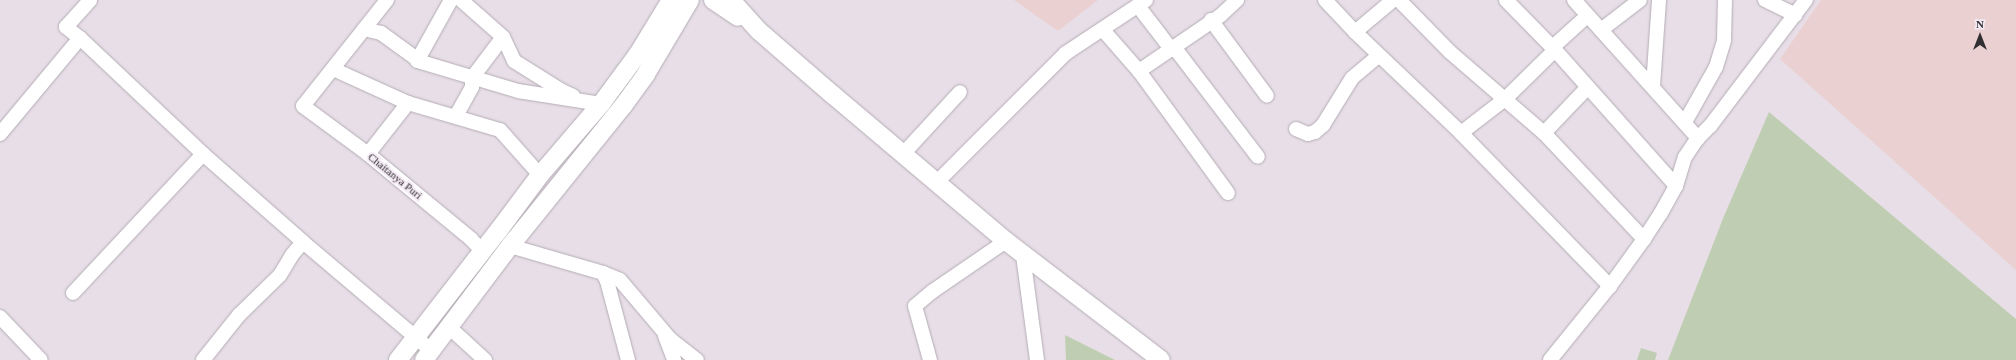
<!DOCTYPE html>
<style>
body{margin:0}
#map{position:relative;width:2016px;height:360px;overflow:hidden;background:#e7dee7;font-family:Georgia,serif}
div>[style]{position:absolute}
.education>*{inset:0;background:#ebd0d1}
.green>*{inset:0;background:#bfceb2}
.roads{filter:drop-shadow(0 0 1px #b4acb5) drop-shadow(0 0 1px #b4acb5)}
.minor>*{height:14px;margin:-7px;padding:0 7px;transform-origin:7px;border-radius:7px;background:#fff}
.major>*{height:18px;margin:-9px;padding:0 9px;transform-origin:9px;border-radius:9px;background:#fff}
span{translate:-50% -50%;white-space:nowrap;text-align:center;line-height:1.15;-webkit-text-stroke:4px #f4ebf5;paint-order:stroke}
.street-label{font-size:11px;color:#322f32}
.north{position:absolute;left:1960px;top:16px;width:40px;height:40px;-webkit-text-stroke:3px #f4ebf5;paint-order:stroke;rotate:0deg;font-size:11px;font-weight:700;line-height:16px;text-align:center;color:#322f32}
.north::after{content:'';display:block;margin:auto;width:14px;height:18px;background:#322f32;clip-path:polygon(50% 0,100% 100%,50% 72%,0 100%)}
</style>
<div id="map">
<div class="education">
<i style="clip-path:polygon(1014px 0,1098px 0,1058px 31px)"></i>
<i style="clip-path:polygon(1821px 0,2016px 0,2016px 270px,1780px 59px)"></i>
</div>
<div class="green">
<i style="clip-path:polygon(1769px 112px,2016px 319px,2016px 360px,1668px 360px,1724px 216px)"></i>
<i style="clip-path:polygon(1065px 335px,1115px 360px,1066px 360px)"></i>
<i style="clip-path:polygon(1641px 348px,1657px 353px,1655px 360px,1637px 360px)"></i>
</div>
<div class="roads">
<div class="minor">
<i style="left:387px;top:0;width:135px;rotate:128.4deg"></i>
<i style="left:303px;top:106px;width:81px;rotate:36.4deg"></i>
<i style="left:368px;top:154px;width:134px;rotate:39.5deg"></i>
<i style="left:471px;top:239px;width:18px;rotate:47deg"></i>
<i style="left:461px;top:0;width:56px;rotate:41.4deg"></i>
<i style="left:503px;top:37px;width:26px;rotate:65deg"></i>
<i style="left:514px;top:61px;width:57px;rotate:32deg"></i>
<i style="left:562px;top:91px;width:12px;rotate:24deg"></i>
<i style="left:1325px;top:0;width:44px;rotate:46.8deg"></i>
<i style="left:1355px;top:32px;width:146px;rotate:43.6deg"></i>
<i style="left:1461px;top:133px;width:214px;rotate:45.8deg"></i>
<i style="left:1399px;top:0;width:73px;rotate:45.6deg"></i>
<i style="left:1450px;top:52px;width:124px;rotate:40.8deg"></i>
<i style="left:1544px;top:133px;width:146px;rotate:46.7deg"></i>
<i style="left:1506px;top:0;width:70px;rotate:45.6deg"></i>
<i style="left:1555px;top:50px;width:182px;rotate:48.3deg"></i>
<i style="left:1574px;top:0;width:186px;rotate:48.1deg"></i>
<i style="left:1765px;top:0;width:34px;rotate:26deg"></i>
<i style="left:1138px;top:6px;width:54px;rotate:52.5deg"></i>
<i style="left:1171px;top:49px;width:6px;rotate:18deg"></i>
<i style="left:1177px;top:51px;width:133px;rotate:52.6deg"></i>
<i style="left:1211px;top:20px;width:94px;rotate:53.6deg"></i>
<i style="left:364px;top:29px;width:17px;rotate:13deg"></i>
<i style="left:381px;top:33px;width:49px;rotate:35.9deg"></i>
<i style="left:421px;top:62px;width:101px;rotate:16.6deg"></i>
<i style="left:518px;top:91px;width:84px;rotate:8.9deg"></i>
<i style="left:1103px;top:30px;width:55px;rotate:48.7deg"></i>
<i style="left:1139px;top:71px;width:151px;rotate:53.9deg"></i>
<i style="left:1601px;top:30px;width:49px;rotate:-37.6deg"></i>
<i style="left:1355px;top:32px;width:50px;rotate:-40.1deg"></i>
<i style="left:80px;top:38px;width:18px;rotate:-142deg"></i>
<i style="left:66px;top:27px;width:36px;rotate:-48deg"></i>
<i style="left:417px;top:61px;width:70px;rotate:-60.9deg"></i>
<i style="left:333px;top:69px;width:82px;rotate:24.4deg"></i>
<i style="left:408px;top:103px;width:96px;rotate:16.4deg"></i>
<i style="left:500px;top:130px;width:60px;rotate:48.4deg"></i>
<i style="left:1139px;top:71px;width:99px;rotate:-34.3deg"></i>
<i style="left:1221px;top:15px;width:22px;rotate:-43deg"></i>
<i style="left:1653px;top:86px;width:86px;rotate:-86deg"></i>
<i style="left:456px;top:116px;width:33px;rotate:-61deg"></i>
<i style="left:472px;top:87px;width:9px;rotate:-90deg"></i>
<i style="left:472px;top:78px;width:51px;rotate:-52.9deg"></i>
<i style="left:1685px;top:122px;width:63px;rotate:-60.6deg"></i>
<i style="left:1716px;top:67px;width:28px;rotate:-73deg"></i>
<i style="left:1724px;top:40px;width:40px;rotate:-88.6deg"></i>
<i style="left:1296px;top:129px;width:13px;rotate:23deg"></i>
<i style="left:1308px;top:134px;width:7px;rotate:-16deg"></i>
<i style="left:1315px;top:132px;width:11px;rotate:-41deg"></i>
<i style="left:1323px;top:125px;width:55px;rotate:-58.3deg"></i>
<i style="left:1352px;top:78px;width:35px;rotate:-40deg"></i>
<i style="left:1461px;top:133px;width:56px;rotate:-37.7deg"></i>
<i style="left:1505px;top:99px;width:70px;rotate:-44.4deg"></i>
<i style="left:1555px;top:50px;width:5px;rotate:-90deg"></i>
<i style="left:1555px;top:45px;width:43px;rotate:-42.2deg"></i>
<i style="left:1544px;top:133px;width:62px;rotate:-46.3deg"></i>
<i style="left:0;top:134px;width:125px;rotate:-50.2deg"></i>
<i style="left:80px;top:38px;width:169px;rotate:43.3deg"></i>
<i style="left:203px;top:154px;width:133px;rotate:41.3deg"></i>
<i style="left:303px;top:242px;width:167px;rotate:40.2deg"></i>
<i style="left:368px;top:154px;width:65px;rotate:-51.9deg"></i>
<i style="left:903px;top:154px;width:84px;rotate:-47.4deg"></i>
<i style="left:937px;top:182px;width:182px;rotate:-45deg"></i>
<i style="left:1066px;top:53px;width:96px;rotate:-33.5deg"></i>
<i style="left:510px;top:246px;width:97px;rotate:16.2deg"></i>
<i style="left:603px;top:273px;width:9px;rotate:63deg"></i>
<i style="left:607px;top:281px;width:82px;rotate:75.1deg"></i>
<i style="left:1023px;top:255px;width:106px;rotate:82.4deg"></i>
<i style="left:603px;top:273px;width:18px;rotate:22deg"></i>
<i style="left:620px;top:280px;width:77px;rotate:49.7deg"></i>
<i style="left:670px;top:339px;width:34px;rotate:38deg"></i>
<i style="left:73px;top:293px;width:190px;rotate:-46.9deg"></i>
<i style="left:0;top:317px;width:59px;rotate:46.4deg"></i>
<i style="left:449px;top:327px;width:49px;rotate:42.5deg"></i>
<i style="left:665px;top:336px;width:26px;rotate:69deg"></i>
<i style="left:203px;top:360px;width:58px;rotate:-51.3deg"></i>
<i style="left:239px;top:315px;width:57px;rotate:-44.3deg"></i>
<i style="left:280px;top:275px;width:23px;rotate:-59deg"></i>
<i style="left:292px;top:255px;width:17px;rotate:-50deg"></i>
<i style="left:930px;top:360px;width:56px;rotate:-105.5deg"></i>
<i style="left:915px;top:306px;width:23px;rotate:-40deg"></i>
<i style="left:933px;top:291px;width:88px;rotate:-34.4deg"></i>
<i style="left:1550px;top:360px;width:95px;rotate:-51deg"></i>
<i style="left:1610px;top:286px;width:58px;rotate:-54.1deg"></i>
<i style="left:1644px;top:239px;width:31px;rotate:-57deg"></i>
<i style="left:1661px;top:213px;width:31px;rotate:-61deg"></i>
<i style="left:1676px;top:186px;width:30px;rotate:-73deg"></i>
<i style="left:1685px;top:157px;width:23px;rotate:-56deg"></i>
<i style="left:1698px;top:138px;width:18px;rotate:-45deg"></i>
<i style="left:1711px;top:125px;width:157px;rotate:-52.8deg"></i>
</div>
<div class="major">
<i style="left:713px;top:0;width:30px;rotate:34deg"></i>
<i style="left:731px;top:0;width:42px;rotate:47.9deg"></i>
<i style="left:759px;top:31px;width:98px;rotate:40.9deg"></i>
<i style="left:833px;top:95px;width:226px;rotate:40.2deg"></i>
<i style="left:1006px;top:241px;width:195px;rotate:37.5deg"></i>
<i style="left:398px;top:360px;width:165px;rotate:-52.2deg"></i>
<i style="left:499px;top:230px;width:69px;rotate:-53.3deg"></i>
<i style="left:540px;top:175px;width:94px;rotate:-49.3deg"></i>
<i style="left:601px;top:104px;width:62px;rotate:-53.5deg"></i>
<i style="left:638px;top:54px;width:63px;rotate:-58.6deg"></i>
<i style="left:424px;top:360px;width:143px;rotate:-53deg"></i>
<i style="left:510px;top:246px;width:180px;rotate:-51.1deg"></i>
<i style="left:623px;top:106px;width:39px;rotate:-54deg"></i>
<i style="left:646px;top:74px;width:86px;rotate:-59.3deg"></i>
</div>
</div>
<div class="street-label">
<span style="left:395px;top:176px;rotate:39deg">Chaitanya Puri</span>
</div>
<div class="north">N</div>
</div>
